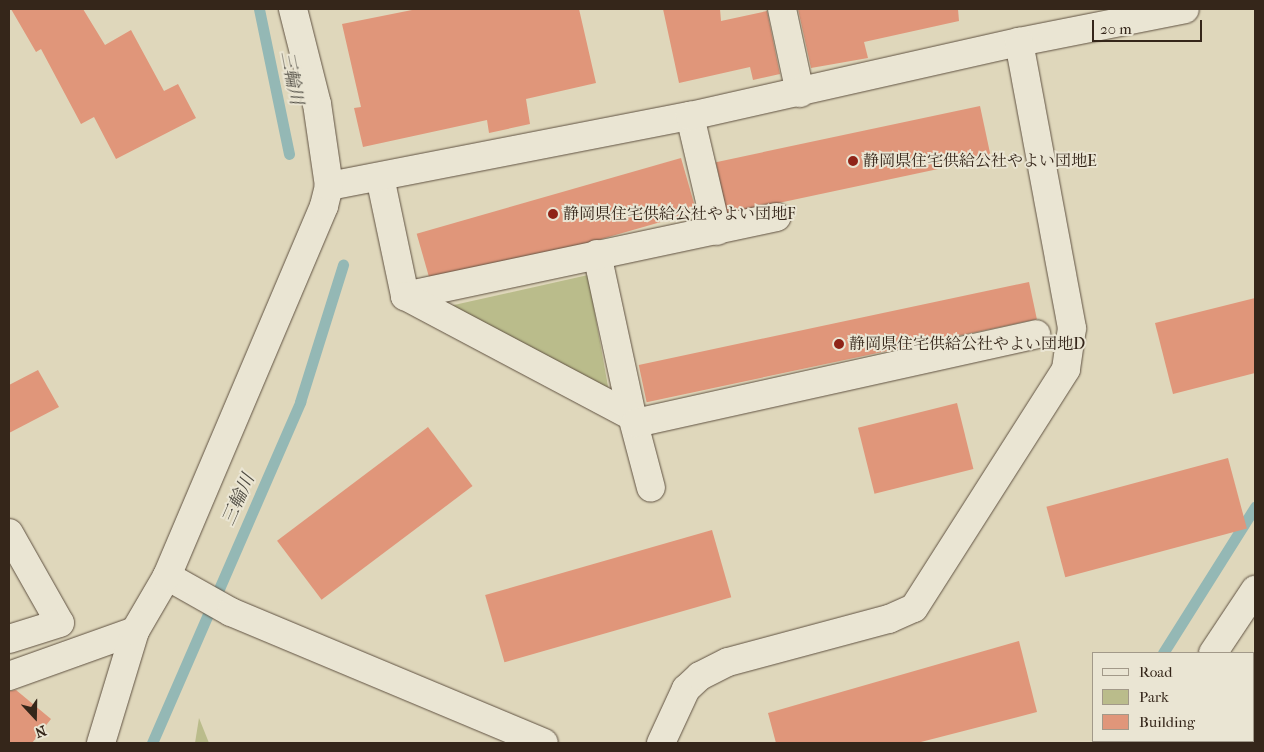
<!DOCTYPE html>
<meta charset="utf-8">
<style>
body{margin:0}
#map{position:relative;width:1264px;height:752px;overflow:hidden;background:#dfd7bb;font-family:"IM FELL French Canon","Noto Serif JP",serif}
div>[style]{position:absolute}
.green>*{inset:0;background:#babc8b}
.stream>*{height:11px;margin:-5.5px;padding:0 5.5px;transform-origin:5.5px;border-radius:5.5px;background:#94b8b5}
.building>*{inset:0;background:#e0967a;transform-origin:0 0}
.roads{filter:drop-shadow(0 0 1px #605242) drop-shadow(0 0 1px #605242)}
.street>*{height:28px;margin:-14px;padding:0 14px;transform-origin:14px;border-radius:14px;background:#eae5d3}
.dots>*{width:14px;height:14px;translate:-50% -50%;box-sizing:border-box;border:2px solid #eae5d3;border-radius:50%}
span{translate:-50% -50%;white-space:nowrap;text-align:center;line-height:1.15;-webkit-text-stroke:4px #eae5d3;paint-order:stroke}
.poi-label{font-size:16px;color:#35261a}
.left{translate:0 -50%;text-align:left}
.water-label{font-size:18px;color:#4d4a41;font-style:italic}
.frame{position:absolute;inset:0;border:10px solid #35261a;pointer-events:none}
.legend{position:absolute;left:1092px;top:652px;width:162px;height:90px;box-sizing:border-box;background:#eae5d3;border:1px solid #a29989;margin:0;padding:6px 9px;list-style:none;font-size:15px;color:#35261a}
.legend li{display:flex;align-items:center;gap:10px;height:25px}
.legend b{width:25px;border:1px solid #a29989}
.north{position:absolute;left:10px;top:692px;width:50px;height:50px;-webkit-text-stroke:4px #eae5d3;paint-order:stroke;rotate:159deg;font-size:14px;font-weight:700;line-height:20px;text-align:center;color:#35261a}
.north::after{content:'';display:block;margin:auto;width:18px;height:22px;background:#35261a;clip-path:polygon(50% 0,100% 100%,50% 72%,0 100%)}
.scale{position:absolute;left:1092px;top:20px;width:110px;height:22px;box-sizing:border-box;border:2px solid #35261a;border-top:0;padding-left:6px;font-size:15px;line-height:18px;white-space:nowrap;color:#35261a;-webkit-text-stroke:4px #eae5d3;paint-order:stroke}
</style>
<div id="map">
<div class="green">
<i style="clip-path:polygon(588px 275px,609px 392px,445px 307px)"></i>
<i style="clip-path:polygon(199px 718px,209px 743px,195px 743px)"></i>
</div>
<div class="stream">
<i style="left:259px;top:9px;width:148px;rotate:78.3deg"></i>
<i style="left:1163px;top:653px;width:173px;rotate:-57.8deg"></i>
<i style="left:152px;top:743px;width:372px;rotate:-66.5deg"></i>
<i style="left:300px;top:402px;width:144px;rotate:-72.6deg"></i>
<i style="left:1106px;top:743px;width:3px;rotate:-45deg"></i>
</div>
<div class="building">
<i style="clip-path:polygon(11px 9px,83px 9px,105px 45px,131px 30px,164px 91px,178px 84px,196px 118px,116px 159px,94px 117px,81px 124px,41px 49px,36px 52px)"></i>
<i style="clip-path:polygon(417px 9px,579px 9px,596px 83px,526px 99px,530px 124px,489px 133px,487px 120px,363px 147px,354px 108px,361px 107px,342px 24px)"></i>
<i style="clip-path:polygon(663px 9px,720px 9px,721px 21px,767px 11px,780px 74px,753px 80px,750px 67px,679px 83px)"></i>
<i style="clip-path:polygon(798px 9px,958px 9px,959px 21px,864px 42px,868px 58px,811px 68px)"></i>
<i style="left:980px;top:106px;width:53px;height:270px;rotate:78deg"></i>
<i style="left:681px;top:158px;width:56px;height:275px;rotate:74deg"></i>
<i style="left:1029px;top:282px;width:38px;height:399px;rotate:78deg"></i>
<i style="clip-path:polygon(1255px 298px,1255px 373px,1173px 394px,1155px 323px)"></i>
<i style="clip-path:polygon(38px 370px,59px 407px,9px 433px,9px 385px)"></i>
<i style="left:957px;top:403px;width:68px;height:102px;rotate:76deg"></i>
<i style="left:428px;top:427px;width:74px;height:189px;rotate:53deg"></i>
<i style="left:1228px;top:458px;width:73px;height:188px;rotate:75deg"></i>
<i style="left:712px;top:530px;width:70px;height:236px;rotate:74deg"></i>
<i style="clip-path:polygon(1019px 641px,1037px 712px,917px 743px,776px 743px,768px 713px)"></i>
<i style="clip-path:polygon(16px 690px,51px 719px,32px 743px,9px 743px,9px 691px)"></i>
</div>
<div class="roads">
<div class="street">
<i style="left:782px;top:9px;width:86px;rotate:77.9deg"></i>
<i style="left:690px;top:116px;width:118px;rotate:76.8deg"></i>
<i style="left:380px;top:177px;width:122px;rotate:78.1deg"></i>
<i style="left:329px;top:186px;width:368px;rotate:-11deg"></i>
<i style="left:690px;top:116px;width:337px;rotate:-12.7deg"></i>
<i style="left:1019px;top:42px;width:169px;rotate:-11.2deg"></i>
<i style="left:597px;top:254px;width:166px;rotate:77.8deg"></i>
<i style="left:632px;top:416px;width:74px;rotate:75.2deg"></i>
<i style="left:405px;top:296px;width:380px;rotate:-12deg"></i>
<i style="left:405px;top:296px;width:257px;rotate:27.9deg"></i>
<i style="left:636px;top:423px;width:410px;rotate:-12.5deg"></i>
<i style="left:9px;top:533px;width:103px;rotate:60.5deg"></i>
<i style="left:60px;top:623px;width:53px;rotate:162.6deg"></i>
<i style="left:167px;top:576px;width:73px;rotate:29.4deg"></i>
<i style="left:231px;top:612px;width:339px;rotate:22.7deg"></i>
<i style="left:1213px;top:653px;width:76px;rotate:-56.3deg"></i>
<i style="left:9px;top:676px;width:134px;rotate:-19.7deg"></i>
<i style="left:101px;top:743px;width:117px;rotate:-73.1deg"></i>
<i style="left:135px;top:631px;width:64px;rotate:-59.8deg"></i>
<i style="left:167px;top:576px;width:402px;rotate:-67deg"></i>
<i style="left:324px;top:206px;width:21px;rotate:-76deg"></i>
<i style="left:329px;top:186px;width:83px;rotate:-98.3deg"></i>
<i style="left:317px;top:104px;width:98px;rotate:-104.2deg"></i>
<i style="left:661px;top:743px;width:60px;rotate:-65.2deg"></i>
<i style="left:686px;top:689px;width:19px;rotate:-43deg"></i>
<i style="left:700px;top:676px;width:31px;rotate:-27deg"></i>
<i style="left:728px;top:662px;width:167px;rotate:-15deg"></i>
<i style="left:889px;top:619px;width:27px;rotate:-24deg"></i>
<i style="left:914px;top:608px;width:283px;rotate:-57.5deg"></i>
<i style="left:1066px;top:369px;width:41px;rotate:-81.7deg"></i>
<i style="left:1072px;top:328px;width:291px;rotate:-100.5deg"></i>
<i style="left:1152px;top:743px;width:2px;rotate:-63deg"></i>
</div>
</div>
<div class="dots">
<i style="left:853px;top:161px;background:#8f2418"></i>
<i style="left:553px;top:214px;background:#8f2418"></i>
<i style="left:839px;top:344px;background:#8f2418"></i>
</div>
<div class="poi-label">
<span class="left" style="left:863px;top:161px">静岡県住宅供給公社やよい団地E</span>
<span class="left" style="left:563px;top:214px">静岡県住宅供給公社やよい団地F</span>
<span class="left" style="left:849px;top:344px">静岡県住宅供給公社やよい団地D</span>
</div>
<div class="water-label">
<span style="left:291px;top:78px;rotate:79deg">三輪川</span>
<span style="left:239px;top:500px;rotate:-66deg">三輪川</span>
</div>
<div class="frame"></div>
<ul class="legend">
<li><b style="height:6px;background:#eae5d3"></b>Road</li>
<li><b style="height:14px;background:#babc8b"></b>Park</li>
<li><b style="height:14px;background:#e0967a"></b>Building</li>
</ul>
<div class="north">N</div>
<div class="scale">20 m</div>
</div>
